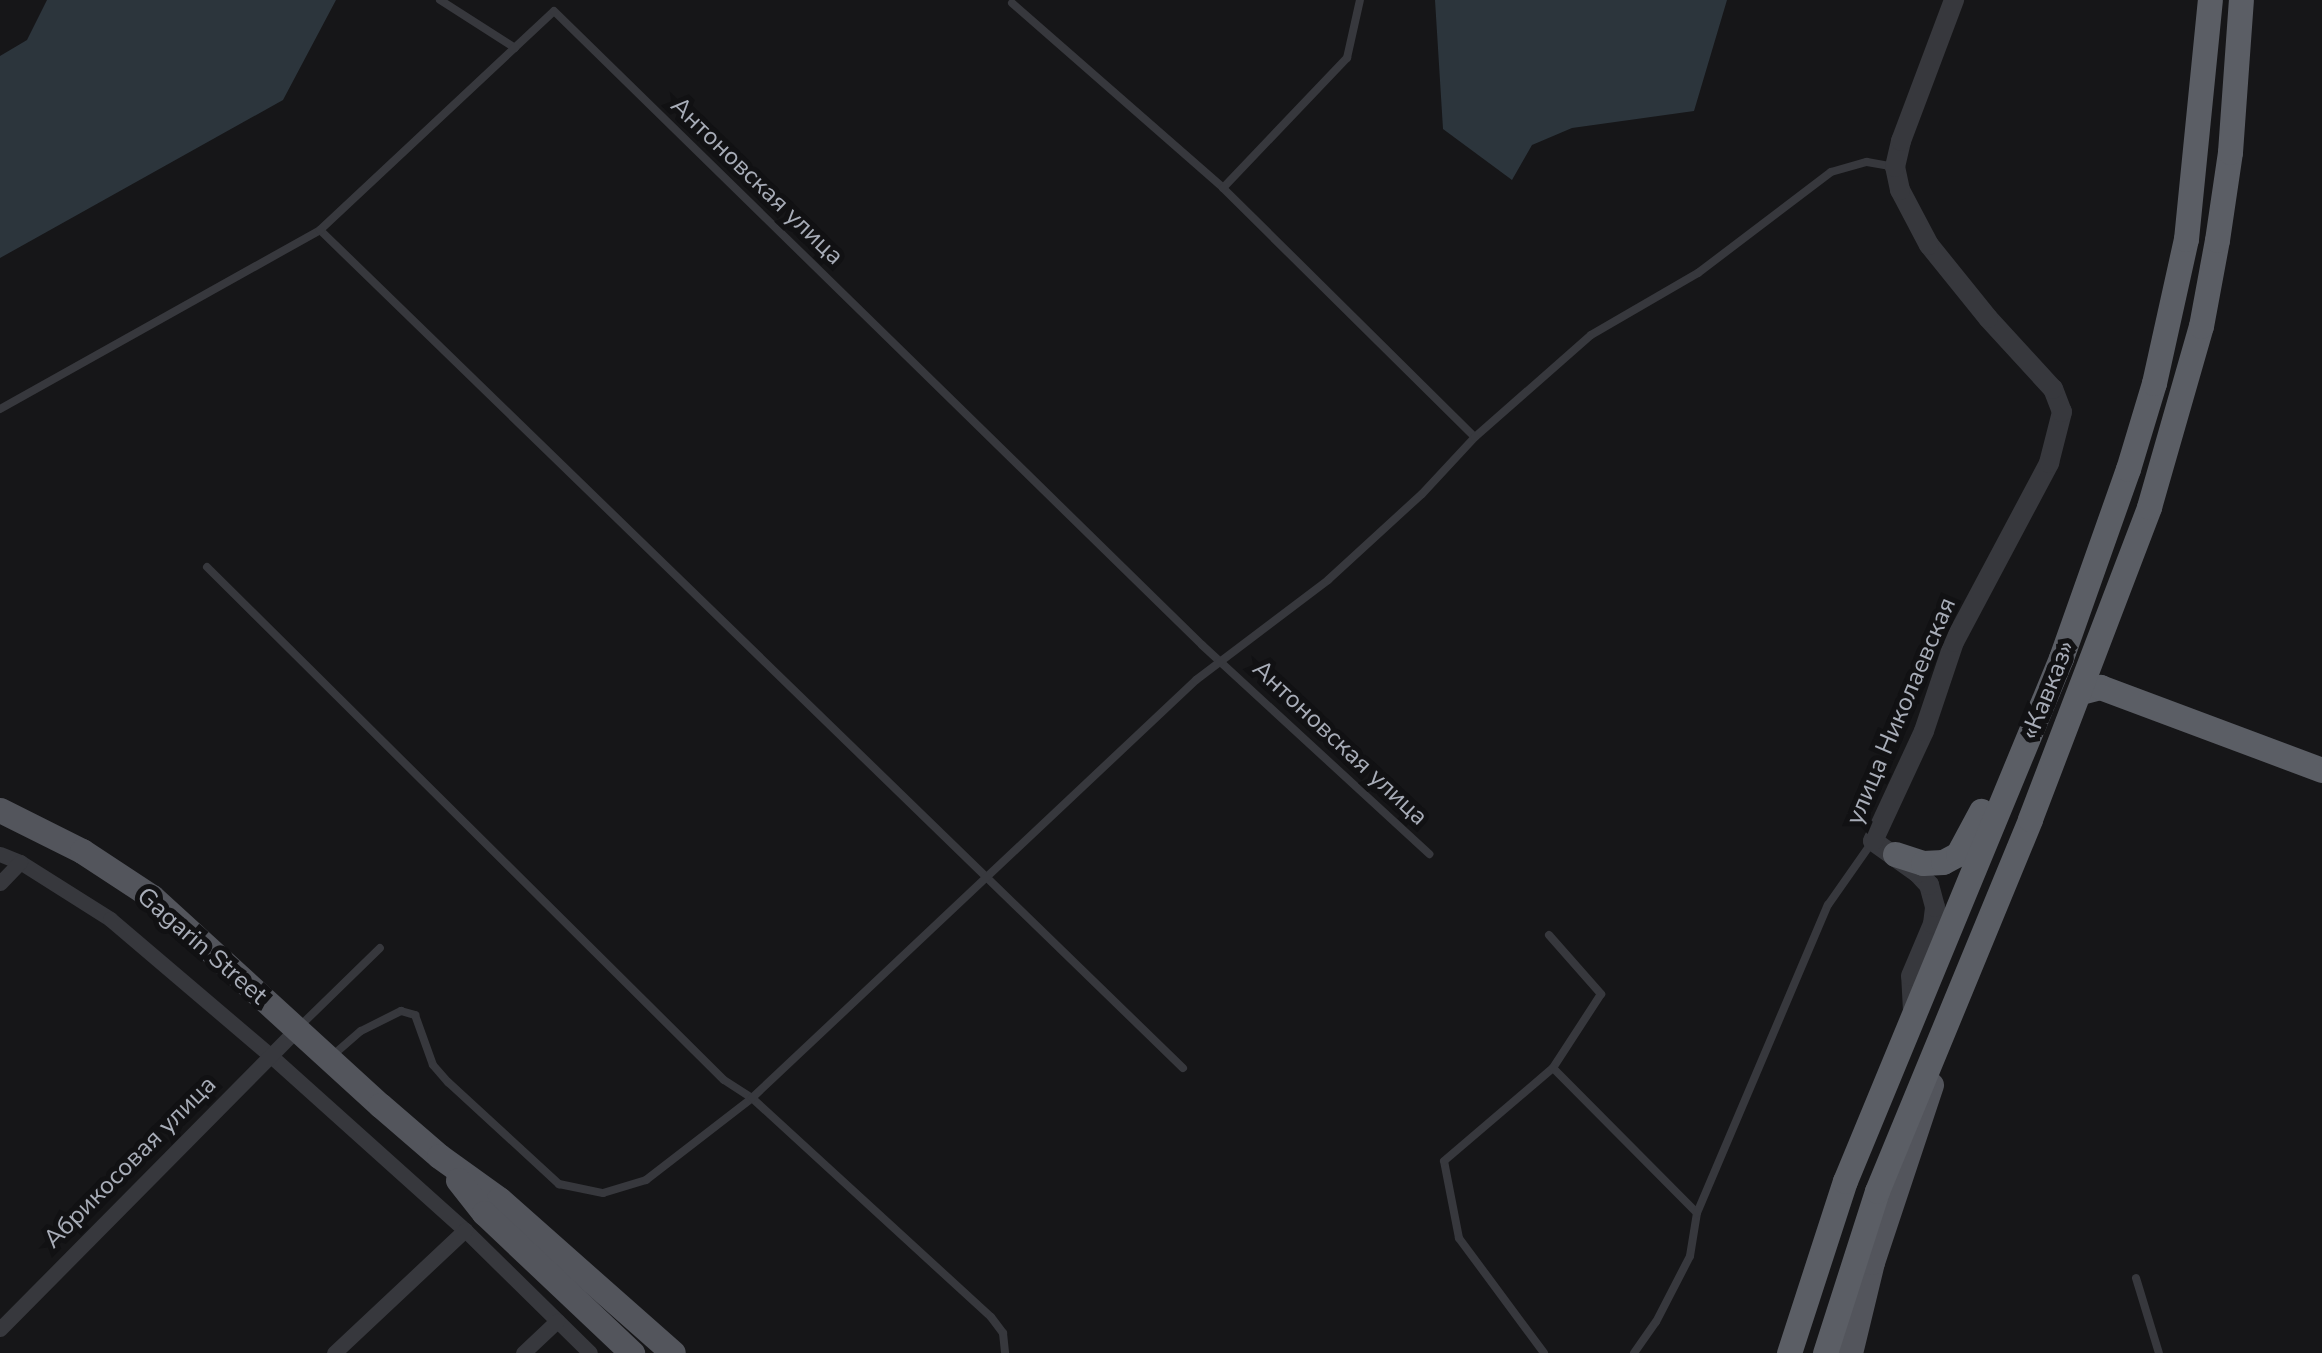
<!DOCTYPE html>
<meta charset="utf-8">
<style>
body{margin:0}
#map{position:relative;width:2322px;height:1353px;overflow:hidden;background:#161618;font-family:"Nunito Sans",sans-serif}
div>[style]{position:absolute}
.water>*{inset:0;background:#2c353c}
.service>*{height:8px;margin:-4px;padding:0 4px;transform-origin:4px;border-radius:4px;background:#37383d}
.minor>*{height:15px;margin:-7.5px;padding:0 7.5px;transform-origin:7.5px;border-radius:7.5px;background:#37383d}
.tertiary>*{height:20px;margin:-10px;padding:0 10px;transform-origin:10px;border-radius:10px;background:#37383d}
.primary>*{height:25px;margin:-12.5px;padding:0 12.5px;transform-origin:12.5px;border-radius:12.5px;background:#53555c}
.trunk>*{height:25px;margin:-12.5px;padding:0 12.5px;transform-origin:12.5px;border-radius:12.5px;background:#5b5e65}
span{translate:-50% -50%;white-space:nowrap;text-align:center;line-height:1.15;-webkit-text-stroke:10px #111113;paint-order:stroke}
.street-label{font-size:25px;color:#a8adb8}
</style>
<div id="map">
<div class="water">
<i style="clip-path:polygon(47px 0,336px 0,283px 100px,0 258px,0 56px,27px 40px)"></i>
<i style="clip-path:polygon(1435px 0,1727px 0,1694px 111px,1572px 128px,1532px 145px,1512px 180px,1443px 129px)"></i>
</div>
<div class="service">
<i style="left:440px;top:0;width:89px;rotate:32.6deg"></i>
<i style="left:1012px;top:3px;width:281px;rotate:41.2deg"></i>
<i style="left:1223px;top:188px;width:354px;rotate:44.7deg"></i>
<i style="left:1223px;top:188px;width:180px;rotate:-46.4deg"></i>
<i style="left:1347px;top:58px;width:59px;rotate:-77.4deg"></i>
<i style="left:320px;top:230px;width:1203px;rotate:44.16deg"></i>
<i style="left:0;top:409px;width:367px;rotate:-29.2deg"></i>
<i style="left:320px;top:230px;width:320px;rotate:-43.1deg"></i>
<i style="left:554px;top:11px;width:907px;rotate:44.37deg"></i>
<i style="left:1202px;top:645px;width:309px;rotate:42.6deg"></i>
<i style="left:207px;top:567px;width:728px;rotate:44.78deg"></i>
<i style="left:724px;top:1080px;width:33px;rotate:33deg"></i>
<i style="left:752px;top:1098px;width:324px;rotate:42.5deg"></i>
<i style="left:991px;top:1317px;width:20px;rotate:53deg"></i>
<i style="left:1003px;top:1333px;width:20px;rotate:84deg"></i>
<i style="left:1549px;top:935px;width:79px;rotate:48.6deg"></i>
<i style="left:1601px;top:994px;width:88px;rotate:123deg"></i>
<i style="left:299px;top:1027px;width:113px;rotate:-44.3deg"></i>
<i style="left:332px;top:1056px;width:38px;rotate:-41deg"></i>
<i style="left:361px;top:1031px;width:45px;rotate:-26.6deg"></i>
<i style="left:401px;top:1011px;width:15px;rotate:16deg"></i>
<i style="left:415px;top:1015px;width:53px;rotate:70.2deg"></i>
<i style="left:433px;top:1065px;width:23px;rotate:49deg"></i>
<i style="left:448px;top:1082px;width:151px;rotate:42.6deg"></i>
<i style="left:559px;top:1184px;width:45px;rotate:11.6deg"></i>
<i style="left:603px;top:1193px;width:45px;rotate:-16.8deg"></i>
<i style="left:646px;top:1180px;width:134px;rotate:-37.7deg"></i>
<i style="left:752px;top:1098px;width:610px;rotate:-43.27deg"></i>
<i style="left:1196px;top:680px;width:166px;rotate:-37.1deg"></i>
<i style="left:1328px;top:580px;width:127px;rotate:-42.5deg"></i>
<i style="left:1422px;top:494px;width:78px;rotate:-47.1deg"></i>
<i style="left:1475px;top:437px;width:154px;rotate:-41.3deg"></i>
<i style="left:1591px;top:335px;width:124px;rotate:-30.1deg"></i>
<i style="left:1698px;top:273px;width:167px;rotate:-37.2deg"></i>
<i style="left:1831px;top:172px;width:37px;rotate:-16deg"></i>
<i style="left:1867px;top:162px;width:28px;rotate:10deg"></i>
<i style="left:2136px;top:1278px;width:78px;rotate:73deg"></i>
<i style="left:1544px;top:1353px;width:143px;rotate:-126.5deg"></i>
<i style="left:1459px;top:1238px;width:78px;rotate:-101deg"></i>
<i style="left:1444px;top:1161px;width:143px;rotate:-40.5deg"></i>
<i style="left:1553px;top:1068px;width:204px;rotate:45.2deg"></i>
<i style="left:1634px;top:1353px;width:38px;rotate:-55deg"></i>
<i style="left:1656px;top:1322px;width:74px;rotate:-62.7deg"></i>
<i style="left:1690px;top:1256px;width:44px;rotate:-80.8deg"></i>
<i style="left:1697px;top:1213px;width:335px;rotate:-67deg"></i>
<i style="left:1828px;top:905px;width:73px;rotate:-55deg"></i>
</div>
<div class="minor">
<i style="left:0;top:854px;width:22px;rotate:22deg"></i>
<i style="left:20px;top:862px;width:107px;rotate:32.3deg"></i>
<i style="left:110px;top:919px;width:211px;rotate:40.4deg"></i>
<i style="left:271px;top:1056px;width:261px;rotate:41.9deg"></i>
<i style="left:465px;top:1230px;width:175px;rotate:44.5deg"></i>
<i style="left:0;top:883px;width:29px;rotate:-46deg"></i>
<i style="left:0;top:1329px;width:421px;rotate:-45.3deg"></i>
<i style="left:334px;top:1353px;width:180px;rotate:-43.2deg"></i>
<i style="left:523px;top:1353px;width:47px;rotate:-43.3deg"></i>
</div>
<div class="tertiary">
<i style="left:1913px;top:1011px;width:35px;rotate:-93deg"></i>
<i style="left:1911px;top:976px;width:56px;rotate:-67.1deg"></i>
<i style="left:1933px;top:924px;width:17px;rotate:-83deg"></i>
<i style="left:1935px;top:907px;width:23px;rotate:-105deg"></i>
<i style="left:1929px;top:885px;width:16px;rotate:-133deg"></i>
<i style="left:1918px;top:873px;width:55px;rotate:-144.6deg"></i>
<i style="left:1873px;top:841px;width:121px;rotate:-65.1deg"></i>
<i style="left:1924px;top:731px;width:94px;rotate:-71.4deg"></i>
<i style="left:1954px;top:642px;width:203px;rotate:-62deg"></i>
<i style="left:2049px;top:463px;width:53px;rotate:-75.7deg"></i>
<i style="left:2062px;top:412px;width:25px;rotate:-111deg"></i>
<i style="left:2053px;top:389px;width:96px;rotate:-132.5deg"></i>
<i style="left:1988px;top:318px;width:94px;rotate:-128.9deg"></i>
<i style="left:1929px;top:245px;width:62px;rotate:-117.8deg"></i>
<i style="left:1900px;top:190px;width:24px;rotate:-102deg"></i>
<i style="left:1895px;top:167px;width:27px;rotate:-77deg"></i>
<i style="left:1901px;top:141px;width:151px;rotate:-69.4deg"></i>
</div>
<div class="primary">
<i style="left:0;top:810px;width:92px;rotate:26.6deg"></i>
<i style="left:82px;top:851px;width:84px;rotate:33.3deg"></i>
<i style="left:152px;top:897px;width:309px;rotate:42.4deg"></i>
<i style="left:380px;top:1105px;width:78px;rotate:40.8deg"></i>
<i style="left:439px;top:1156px;width:74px;rotate:35.6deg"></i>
<i style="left:499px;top:1199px;width:232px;rotate:41.5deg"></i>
<i style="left:458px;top:1180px;width:42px;rotate:51.8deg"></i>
<i style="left:484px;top:1213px;width:204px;rotate:43.4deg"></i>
<i style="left:1850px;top:1353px;width:94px;rotate:-76.4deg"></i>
<i style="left:1872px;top:1262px;width:187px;rotate:-71.6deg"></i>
</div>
<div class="trunk">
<i style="left:2081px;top:692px;width:20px;rotate:-15deg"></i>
<i style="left:2100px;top:687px;width:237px;rotate:20.5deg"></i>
<i style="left:1895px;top:854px;width:29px;rotate:18deg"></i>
<i style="left:1923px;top:863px;width:20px;rotate:-3deg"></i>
<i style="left:1943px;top:862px;width:17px;rotate:-28deg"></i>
<i style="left:1958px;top:854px;width:49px;rotate:-61.9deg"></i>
<i style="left:1789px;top:1353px;width:181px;rotate:-72deg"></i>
<i style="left:1845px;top:1181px;width:566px;rotate:-67.56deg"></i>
<i style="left:2061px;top:658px;width:201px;rotate:-70.5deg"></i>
<i style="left:2128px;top:469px;width:90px;rotate:-73.2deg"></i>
<i style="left:2154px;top:383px;width:148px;rotate:-77.5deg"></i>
<i style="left:2186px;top:239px;width:240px;rotate:-84.3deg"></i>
<i style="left:1825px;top:1353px;width:170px;rotate:-72.2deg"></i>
<i style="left:1877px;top:1191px;width:402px;rotate:-67.6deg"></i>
<i style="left:2030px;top:819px;width:334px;rotate:-69.1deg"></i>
<i style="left:2149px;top:507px;width:188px;rotate:-74deg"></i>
<i style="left:2201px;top:326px;width:87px;rotate:-79.5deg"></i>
<i style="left:2217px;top:240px;width:89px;rotate:-81.6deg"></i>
<i style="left:2230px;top:152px;width:152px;rotate:-85.9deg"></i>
</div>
<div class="street-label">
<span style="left:757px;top:181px;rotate:44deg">Антоновская улица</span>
<span style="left:2048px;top:690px;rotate:-68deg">«Кавказ»</span>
<span style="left:1901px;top:711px;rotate:-67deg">улица Николаевская</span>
<span style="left:1340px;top:743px;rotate:43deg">Антоновская улица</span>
<span style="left:202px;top:946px;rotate:41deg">Gagarin Street</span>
<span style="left:130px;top:1162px;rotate:-45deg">Абрикосовая улица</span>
</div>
</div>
